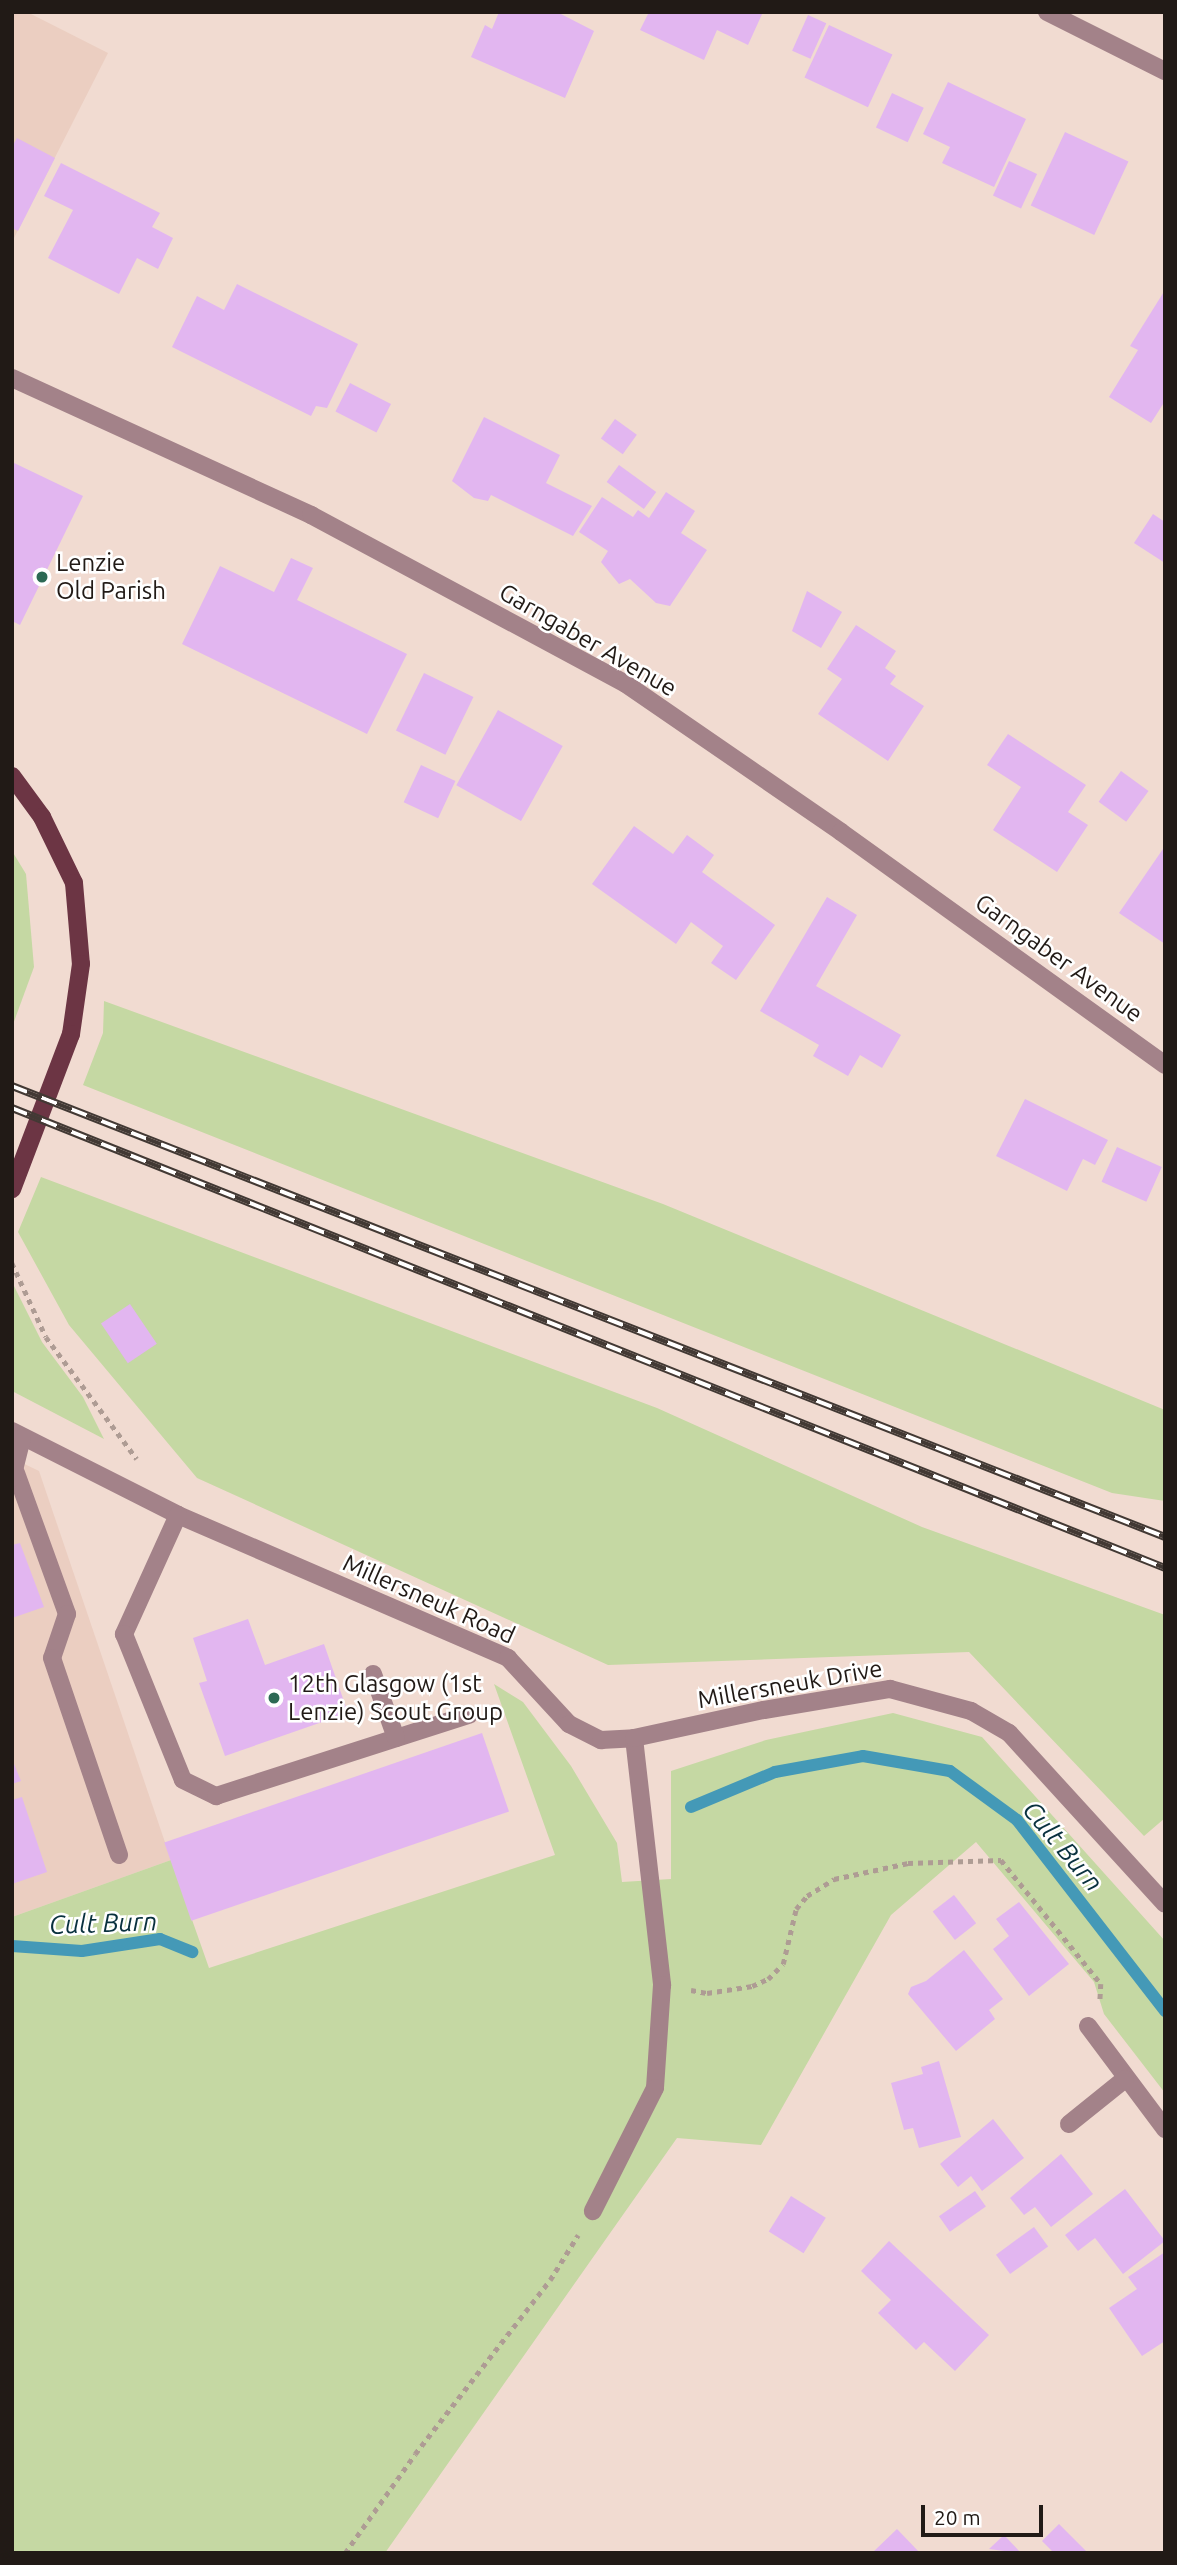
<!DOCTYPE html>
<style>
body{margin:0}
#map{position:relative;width:1177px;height:2565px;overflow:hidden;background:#f1dbd1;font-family:Ubuntu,sans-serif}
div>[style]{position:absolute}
.built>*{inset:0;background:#ebcec1}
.green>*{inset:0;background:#c5d8a3}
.stream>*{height:12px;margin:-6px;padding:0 6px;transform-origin:6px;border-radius:6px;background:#4499b7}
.building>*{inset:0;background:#e2b6f0;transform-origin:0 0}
.path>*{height:4.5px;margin-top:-2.25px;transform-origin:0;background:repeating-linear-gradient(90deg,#ae9c94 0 5px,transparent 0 10px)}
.minor>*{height:18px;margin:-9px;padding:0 9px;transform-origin:9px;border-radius:9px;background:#a38289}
.major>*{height:18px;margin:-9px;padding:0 9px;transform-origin:9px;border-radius:9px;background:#6c3544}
.rail>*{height:8px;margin-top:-4px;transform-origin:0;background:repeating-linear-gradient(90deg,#fff 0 16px,#423934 0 32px);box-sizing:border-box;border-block:2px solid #423934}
.dots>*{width:19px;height:19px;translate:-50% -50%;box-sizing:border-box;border:4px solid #fff;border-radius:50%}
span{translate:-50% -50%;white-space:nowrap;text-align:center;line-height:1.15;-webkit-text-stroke:5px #fff;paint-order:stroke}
.poi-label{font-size:24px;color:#211a16}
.left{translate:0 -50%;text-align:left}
.street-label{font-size:24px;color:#211a16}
.water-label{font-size:26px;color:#09313e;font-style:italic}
.frame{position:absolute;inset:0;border:14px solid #211a16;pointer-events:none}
.scale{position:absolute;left:921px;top:2505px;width:122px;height:32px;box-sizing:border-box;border:4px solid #211a16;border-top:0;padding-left:9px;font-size:21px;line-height:24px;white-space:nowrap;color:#211a16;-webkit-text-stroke:5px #fff;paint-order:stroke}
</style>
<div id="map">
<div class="built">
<i style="clip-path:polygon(12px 12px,27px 12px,108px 53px,12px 242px)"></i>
<i style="clip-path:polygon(12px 1458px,39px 1471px,171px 1860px,12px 1917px)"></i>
</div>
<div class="green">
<i style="clip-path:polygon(12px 851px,26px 874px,34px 967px,12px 1027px)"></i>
<i style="clip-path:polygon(104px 1001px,663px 1204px,1165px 1410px,1165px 1501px,1112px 1493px,83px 1085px,103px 1033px)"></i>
<i style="clip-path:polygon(41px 1177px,657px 1408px,922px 1527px,1165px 1615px,1165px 1818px,1144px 1836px,969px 1652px,608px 1665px,197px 1478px,69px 1325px,18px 1232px)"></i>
<i style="clip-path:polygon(12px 1282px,42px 1342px,83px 1397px,104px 1439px,12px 1391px)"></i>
<i style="clip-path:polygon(494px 1684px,523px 1702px,571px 1766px,617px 1843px,622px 1882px,671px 1879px,671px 1771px,766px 1740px,893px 1713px,982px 1737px,1165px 1941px,1165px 2093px,1104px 2014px,1094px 1982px,976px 1842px,891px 1915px,761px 2145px,677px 2138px,385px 2553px,12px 2553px,12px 1917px,171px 1860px,209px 1968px,555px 1855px)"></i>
</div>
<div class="stream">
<i style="left:691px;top:1807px;width:91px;rotate:-22.6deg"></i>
<i style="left:775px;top:1772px;width:89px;rotate:-10.3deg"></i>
<i style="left:863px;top:1756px;width:88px;rotate:9.8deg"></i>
<i style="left:950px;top:1771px;width:83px;rotate:36.2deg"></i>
<i style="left:1017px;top:1820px;width:242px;rotate:52.2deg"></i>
<i style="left:12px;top:1946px;width:70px;rotate:4.1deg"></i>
<i style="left:82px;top:1951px;width:79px;rotate:-8.7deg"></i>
<i style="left:160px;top:1939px;width:35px;rotate:22deg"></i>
</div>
<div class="building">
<i style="clip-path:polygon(499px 12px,557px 12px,594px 31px,565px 98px,471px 57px,485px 25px,492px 29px)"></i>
<i style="clip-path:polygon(649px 12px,763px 12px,748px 45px,717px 30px,704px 60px,640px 30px)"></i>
<i style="left:808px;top:15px;width:20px;height:39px;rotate:24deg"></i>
<i style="left:829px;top:25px;width:70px;height:58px;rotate:25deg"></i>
<i style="clip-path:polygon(948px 82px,1026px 119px,994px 187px,942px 163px,950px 147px,923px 134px)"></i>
<i style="left:892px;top:93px;width:35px;height:38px;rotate:25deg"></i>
<i style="left:1065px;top:132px;width:70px;height:81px;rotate:25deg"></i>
<i style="clip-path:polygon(17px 138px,55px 158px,18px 231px,12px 228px,12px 147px)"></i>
<i style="left:1009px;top:161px;width:31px;height:38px;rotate:25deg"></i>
<i style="clip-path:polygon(61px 163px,160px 213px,152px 227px,173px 238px,158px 269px,137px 258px,119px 294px,48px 258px,73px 210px,44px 196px)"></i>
<i style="clip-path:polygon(237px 284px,358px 344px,327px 408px,316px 406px,311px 416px,172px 347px,197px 296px,224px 310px)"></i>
<i style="clip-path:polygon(1165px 290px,1165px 401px,1151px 423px,1109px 397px,1138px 350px,1130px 346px)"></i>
<i style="left:350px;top:383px;width:46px;height:32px;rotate:27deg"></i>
<i style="clip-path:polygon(484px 417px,560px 455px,546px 483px,592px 506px,573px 536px,491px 495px,488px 501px,474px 498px,452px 481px)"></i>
<i style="left:615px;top:419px;width:27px;height:24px;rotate:36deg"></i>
<i style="clip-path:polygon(12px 462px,83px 496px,20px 625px,12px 621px)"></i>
<i style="left:619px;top:465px;width:46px;height:21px;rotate:36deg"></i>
<i style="clip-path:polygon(666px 492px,695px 511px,681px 533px,707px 550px,670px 606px,656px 603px,630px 579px,619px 584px,601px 562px,608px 551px,579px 532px,602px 497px,633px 517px,638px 510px,649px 518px)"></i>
<i style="clip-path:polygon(1153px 514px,1165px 522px,1165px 563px,1134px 543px)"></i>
<i style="clip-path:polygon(291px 558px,313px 568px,297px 600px,407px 654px,367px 734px,182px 644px,220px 566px,274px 592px)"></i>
<i style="clip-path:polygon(807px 591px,842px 612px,821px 648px,792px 631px)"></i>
<i style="clip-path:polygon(856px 625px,896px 651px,885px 668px,896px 676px,890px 684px,924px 706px,888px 761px,818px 714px,842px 679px,827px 669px)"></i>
<i style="left:424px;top:673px;width:55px;height:64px;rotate:26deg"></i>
<i style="left:498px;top:710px;width:74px;height:86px;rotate:29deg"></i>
<i style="clip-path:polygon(1008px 734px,1086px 785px,1068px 812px,1088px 825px,1057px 872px,993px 830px,1021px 787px,987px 765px)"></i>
<i style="left:421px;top:765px;width:38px;height:41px;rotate:25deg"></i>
<i style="left:1121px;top:771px;width:34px;height:38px;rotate:36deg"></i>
<i style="clip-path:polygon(634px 826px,673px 854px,687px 835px,714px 855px,702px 872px,775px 925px,736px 980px,711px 963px,723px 946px,691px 922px,676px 944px,592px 884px)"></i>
<i style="clip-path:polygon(1165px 846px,1165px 944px,1119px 913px)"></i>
<i style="clip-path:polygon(827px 897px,857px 915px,816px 986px,901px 1035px,882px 1068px,860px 1055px,848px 1076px,813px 1056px,819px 1045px,760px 1011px)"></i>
<i style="clip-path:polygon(1025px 1099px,1108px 1140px,1095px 1165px,1083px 1159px,1067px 1191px,996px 1156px)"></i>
<i style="left:1117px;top:1147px;width:49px;height:38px;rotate:24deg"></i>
<i style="left:130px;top:1304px;width:48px;height:35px;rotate:56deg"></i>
<i style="clip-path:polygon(20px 1543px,44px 1607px,12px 1618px,12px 1545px)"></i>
<i style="clip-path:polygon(248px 1619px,265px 1665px,324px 1644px,348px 1713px,225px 1756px,199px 1683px,207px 1681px,193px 1638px)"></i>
<i style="left:482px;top:1733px;width:83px;height:336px;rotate:71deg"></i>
<i style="clip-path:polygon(12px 1759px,21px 1781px,12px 1784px)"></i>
<i style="clip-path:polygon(22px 1797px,47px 1872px,12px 1884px,12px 1800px)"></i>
<i style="left:954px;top:1895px;width:36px;height:27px;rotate:52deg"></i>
<i style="clip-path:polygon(1019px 1902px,1069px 1964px,1029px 1996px,993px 1949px,1009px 1936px,996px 1919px)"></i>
<i style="clip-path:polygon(964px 1950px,1003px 1999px,989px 2010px,995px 2019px,956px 2051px,908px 1994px,911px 1987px,926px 1981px)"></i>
<i style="clip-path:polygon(939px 2061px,961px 2137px,919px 2148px,913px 2128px,904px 2130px,891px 2083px,923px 2074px,921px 2067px)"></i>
<i style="clip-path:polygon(993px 2119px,1024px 2158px,982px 2191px,971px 2176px,958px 2187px,940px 2164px)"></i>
<i style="clip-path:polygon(1061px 2154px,1093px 2194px,1051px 2227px,1035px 2207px,1024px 2215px,1010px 2198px)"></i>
<i style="clip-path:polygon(1125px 2189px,1165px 2241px,1123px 2274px,1095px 2238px,1078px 2251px,1065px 2235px)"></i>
<i style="left:975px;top:2191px;width:19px;height:44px;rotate:55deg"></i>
<i style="left:791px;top:2196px;width:41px;height:42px;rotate:32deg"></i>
<i style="left:1034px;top:2227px;width:24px;height:47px;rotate:54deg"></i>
<i style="clip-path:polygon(889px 2241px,989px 2335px,955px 2371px,924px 2342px,916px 2350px,878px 2313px,891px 2300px,861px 2271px)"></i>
<i style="clip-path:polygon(1165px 2252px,1165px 2341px,1142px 2356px,1109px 2308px,1137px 2289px,1128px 2277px)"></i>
<i style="clip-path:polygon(1059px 2524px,1088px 2553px,1054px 2553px,1042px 2541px)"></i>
<i style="clip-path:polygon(897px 2529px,920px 2553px,872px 2553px)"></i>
<i style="clip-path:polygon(1004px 2535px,1021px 2553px,989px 2549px)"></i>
</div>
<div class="path">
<i style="left:12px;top:1263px;width:81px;rotate:65.3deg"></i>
<i style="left:46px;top:1337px;width:152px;rotate:53.3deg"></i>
<i style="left:691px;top:1990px;width:16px;rotate:11deg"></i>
<i style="left:707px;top:1993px;width:46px;rotate:-8.8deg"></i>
<i style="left:752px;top:1986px;width:17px;rotate:-24deg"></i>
<i style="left:768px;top:1979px;width:21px;rotate:-45deg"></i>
<i style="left:783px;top:1964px;width:57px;rotate:-76.7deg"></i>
<i style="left:796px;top:1909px;width:17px;rotate:-50deg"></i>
<i style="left:807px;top:1896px;width:32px;rotate:-32deg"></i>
<i style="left:834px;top:1879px;width:76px;rotate:-12.2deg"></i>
<i style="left:908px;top:1863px;width:93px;rotate:-1.8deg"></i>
<i style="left:1001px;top:1860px;width:159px;rotate:51.1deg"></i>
<i style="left:1101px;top:1984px;width:17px;rotate:93deg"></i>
<i style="left:345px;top:2553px;width:121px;rotate:-54.7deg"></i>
<i style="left:415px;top:2454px;width:220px;rotate:-52.2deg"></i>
<i style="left:550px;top:2280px;width:53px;rotate:-58.1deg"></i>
</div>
<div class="minor">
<i style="left:1047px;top:12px;width:132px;rotate:26.6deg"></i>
<i style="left:12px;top:378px;width:329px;rotate:24.6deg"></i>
<i style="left:311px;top:515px;width:357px;rotate:28.2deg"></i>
<i style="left:626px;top:684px;width:261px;rotate:34.5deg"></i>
<i style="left:841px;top:832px;width:399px;rotate:35.7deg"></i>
<i style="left:12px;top:1431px;width:186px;rotate:26.8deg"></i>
<i style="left:178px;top:1515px;width:360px;rotate:23.4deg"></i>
<i style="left:508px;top:1658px;width:90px;rotate:47.3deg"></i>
<i style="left:569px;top:1724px;width:36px;rotate:27deg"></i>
<i style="left:601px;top:1740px;width:33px;rotate:-3deg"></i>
<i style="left:634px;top:1738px;width:249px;rotate:83.5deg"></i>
<i style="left:662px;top:1985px;width:103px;rotate:93.9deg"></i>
<i style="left:655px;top:2088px;width:138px;rotate:116.8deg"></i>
<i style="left:16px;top:1473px;width:150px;rotate:70.1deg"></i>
<i style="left:67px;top:1614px;width:46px;rotate:108.8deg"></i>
<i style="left:52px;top:1658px;width:208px;rotate:71.2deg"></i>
<i style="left:12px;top:1478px;width:41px;rotate:-76deg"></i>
<i style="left:178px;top:1515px;width:131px;rotate:114.4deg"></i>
<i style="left:124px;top:1634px;width:157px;rotate:68deg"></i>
<i style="left:183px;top:1780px;width:37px;rotate:26deg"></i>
<i style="left:216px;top:1796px;width:266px;rotate:-17.8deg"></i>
<i style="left:373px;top:1674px;width:68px;rotate:70.2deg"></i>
<i style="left:634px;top:1738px;width:133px;rotate:-12.2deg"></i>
<i style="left:764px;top:1710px;width:128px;rotate:-9.5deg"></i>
<i style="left:890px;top:1689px;width:84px;rotate:15.2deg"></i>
<i style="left:971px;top:1711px;width:44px;rotate:30.1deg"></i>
<i style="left:1009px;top:1733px;width:231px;rotate:47.6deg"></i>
<i style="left:1088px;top:2026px;width:129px;rotate:53.2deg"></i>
<i style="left:1069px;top:2124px;width:72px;rotate:-38.8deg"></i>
</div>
<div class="major">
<i style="left:12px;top:776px;width:51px;rotate:53.8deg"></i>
<i style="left:42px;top:817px;width:73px;rotate:64.1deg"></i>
<i style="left:74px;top:883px;width:81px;rotate:85.1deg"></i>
<i style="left:81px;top:964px;width:71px;rotate:98.1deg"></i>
<i style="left:71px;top:1034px;width:166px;rotate:110.8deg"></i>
</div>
<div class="rail">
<i style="left:12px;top:1086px;width:1238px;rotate:21.36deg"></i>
<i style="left:12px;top:1108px;width:1241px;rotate:21.75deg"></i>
</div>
<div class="dots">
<i style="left:42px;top:577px;background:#2c6954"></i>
<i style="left:274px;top:1698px;background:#2c6954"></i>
</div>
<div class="poi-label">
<span class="left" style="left:56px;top:577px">Lenzie<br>Old Parish</span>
<span class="left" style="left:288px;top:1698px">12th Glasgow (1st<br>Lenzie) Scout Group</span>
</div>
<div class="street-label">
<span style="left:588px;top:640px;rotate:30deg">Garngaber Avenue</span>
<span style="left:1059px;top:958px;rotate:36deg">Garngaber Avenue</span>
<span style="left:429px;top:1599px;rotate:24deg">Millersneuk Road</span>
<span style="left:790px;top:1684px;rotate:-10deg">Millersneuk Drive</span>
</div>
<div class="water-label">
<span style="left:1063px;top:1846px;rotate:50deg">Cult Burn</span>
<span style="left:103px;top:1923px;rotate:-2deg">Cult Burn</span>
</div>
<div class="frame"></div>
<div class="scale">20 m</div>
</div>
